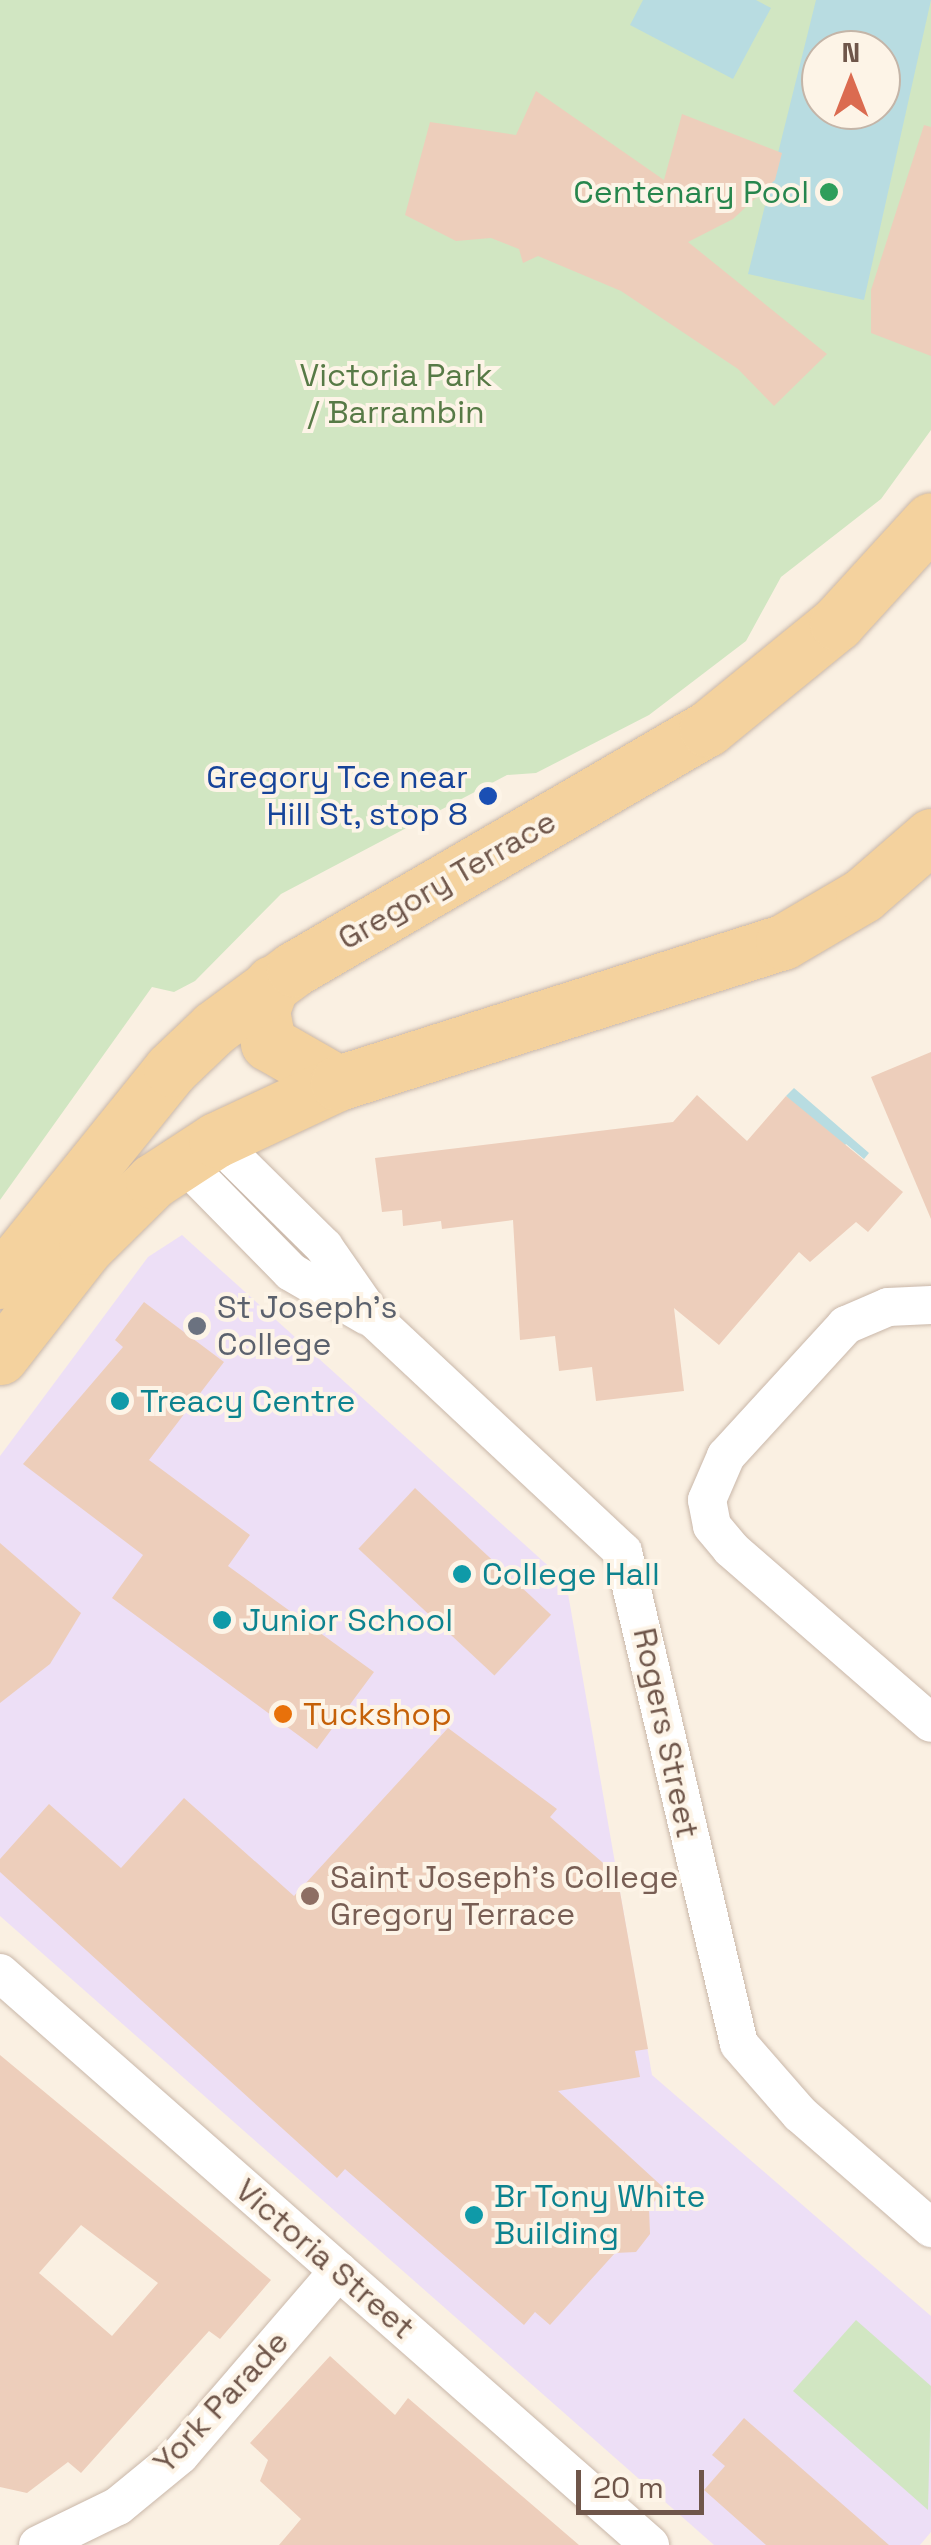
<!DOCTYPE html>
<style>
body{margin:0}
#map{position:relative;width:931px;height:2545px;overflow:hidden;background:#faf0e2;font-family:"Space Grotesk",sans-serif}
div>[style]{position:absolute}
.education>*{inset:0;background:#eddff6}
.green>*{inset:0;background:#d1e6c2}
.water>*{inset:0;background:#b8dce1}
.building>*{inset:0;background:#edcebb;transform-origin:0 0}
.roads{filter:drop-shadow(0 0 2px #c9b7a9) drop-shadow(0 0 2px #c9b7a9)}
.street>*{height:38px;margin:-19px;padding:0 19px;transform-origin:19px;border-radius:19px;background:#fff}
.primary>*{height:55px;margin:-27.5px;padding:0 27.5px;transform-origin:27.5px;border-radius:27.5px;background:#f4d29e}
.dots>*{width:28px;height:28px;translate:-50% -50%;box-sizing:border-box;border:5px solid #fdf4e7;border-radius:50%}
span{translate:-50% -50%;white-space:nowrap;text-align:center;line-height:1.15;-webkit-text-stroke:8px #fdf4e7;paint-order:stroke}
.leisure-label{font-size:32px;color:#27864d}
.right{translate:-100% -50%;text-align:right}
.park-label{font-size:32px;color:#577a46}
.transit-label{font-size:32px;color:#164399}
.street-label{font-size:32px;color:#6f564a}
.worship-label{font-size:32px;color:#5b616d}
.left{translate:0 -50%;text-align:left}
.culture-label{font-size:32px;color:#0d838f}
.food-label{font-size:32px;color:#c56008}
.education-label{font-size:32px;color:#785e54}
.north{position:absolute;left:801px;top:30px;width:100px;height:100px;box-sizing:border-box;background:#fdf4e7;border:2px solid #c4b5a8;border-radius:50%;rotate:0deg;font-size:28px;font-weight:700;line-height:40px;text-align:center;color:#6f564a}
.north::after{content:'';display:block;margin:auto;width:35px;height:45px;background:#db6b50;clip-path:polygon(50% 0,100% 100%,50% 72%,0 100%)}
.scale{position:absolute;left:576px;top:2470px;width:128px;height:45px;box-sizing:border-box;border:5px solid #6f564a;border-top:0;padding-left:12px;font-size:30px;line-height:35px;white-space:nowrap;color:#6f564a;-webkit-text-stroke:8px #fdf4e7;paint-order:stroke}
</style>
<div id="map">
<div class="education">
<i style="clip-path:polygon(182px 1235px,566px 1582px,652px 2075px,931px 2316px,931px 2532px,920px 2545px,714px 2545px,0 1916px,0 1456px,148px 1257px)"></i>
</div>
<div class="green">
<i style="clip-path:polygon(evenodd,0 0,931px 0,931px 430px,881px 499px,781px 577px,746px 641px,649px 715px,536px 773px,507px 775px,281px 894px,195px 981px,174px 992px,152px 987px,0 1200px,0 0,821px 50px,881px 50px,881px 110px,821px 110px,821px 50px)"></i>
<i style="clip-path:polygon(856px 2320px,931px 2386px,928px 2510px,793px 2391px)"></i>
</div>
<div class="water">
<i style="clip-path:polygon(643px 0,756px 0,771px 8px,733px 79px,630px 25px)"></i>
<i style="clip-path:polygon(evenodd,816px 0,931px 0,864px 300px,748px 274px,816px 0,821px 50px,881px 50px,881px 110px,821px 110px,821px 50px)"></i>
<i style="clip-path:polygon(794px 1088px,869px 1153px,864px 1159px,846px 1144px,836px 1156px,786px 1096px)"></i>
</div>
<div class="building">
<i style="clip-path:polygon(536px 91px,664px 180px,682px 114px,782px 153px,775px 180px,733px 219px,688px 242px,827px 354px,774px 406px,738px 369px,621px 291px,538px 256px,523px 263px,519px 249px,491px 238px,456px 241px,405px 215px,430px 122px,516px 135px)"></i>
<i style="clip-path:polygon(924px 125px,931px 127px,931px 356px,871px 333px,871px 290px)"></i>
<i style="clip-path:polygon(931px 1052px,931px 1219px,871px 1077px)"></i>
<i style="clip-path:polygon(697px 1095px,747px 1141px,786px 1096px,903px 1192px,868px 1232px,856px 1222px,810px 1262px,799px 1252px,719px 1345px,674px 1308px,684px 1391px,596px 1401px,592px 1367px,559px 1371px,555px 1336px,520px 1340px,513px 1220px,442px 1229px,441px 1221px,403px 1226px,402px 1210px,382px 1212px,375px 1158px,673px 1122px)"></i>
<i style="clip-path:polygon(144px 1302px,224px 1362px,149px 1460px,250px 1535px,228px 1566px,374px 1672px,317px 1749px,112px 1598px,143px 1555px,23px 1464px,123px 1347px,115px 1340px)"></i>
<i style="left:415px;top:1488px;width:186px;height:83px;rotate:43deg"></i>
<i style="clip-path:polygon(0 1543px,81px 1613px,50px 1664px,0 1703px)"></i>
<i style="clip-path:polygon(448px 1728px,557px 1809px,550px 1817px,617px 1875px,648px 2049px,635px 2051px,640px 2077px,558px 2091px,665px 2189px,649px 2208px,650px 2234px,636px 2252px,615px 2253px,550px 2325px,535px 2312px,524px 2325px,345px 2169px,337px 2178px,0 1872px,0 1859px,49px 1804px,121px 1868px,184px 1798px,294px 1896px)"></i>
<i style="clip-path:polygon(evenodd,0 2055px,271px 2280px,220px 2339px,209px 2331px,81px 2473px,68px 2462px,27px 2493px,0 2487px,0 2055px,81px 2225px,158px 2283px,112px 2336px,39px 2273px,81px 2225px)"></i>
<i style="clip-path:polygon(330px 2356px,395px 2415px,408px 2398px,579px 2545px,279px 2545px,301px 2519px,260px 2481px,268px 2460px,250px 2443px)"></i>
<i style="clip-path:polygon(744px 2418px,889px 2545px,766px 2545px,704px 2490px,725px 2466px,712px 2455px)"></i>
</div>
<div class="roads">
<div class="street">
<i style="left:216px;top:1140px;width:152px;rotate:44.7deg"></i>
<i style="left:324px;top:1247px;width:88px;rotate:55.2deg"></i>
<i style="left:374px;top:1319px;width:341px;rotate:43.1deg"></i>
<i style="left:623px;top:1552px;width:505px;rotate:76.73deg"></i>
<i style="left:739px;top:2044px;width:93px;rotate:48.9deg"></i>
<i style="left:800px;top:2114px;width:174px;rotate:41deg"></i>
<i style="left:183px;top:1162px;width:154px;rotate:45.5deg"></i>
<i style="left:291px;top:1272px;width:88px;rotate:30.1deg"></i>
<i style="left:931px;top:1305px;width:43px;rotate:177.3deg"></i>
<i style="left:888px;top:1307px;width:46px;rotate:156.8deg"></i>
<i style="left:846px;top:1325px;width:178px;rotate:132.5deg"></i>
<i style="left:726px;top:1456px;width:48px;rotate:113.4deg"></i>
<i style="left:707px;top:1500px;width:26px;rotate:79deg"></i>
<i style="left:712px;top:1526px;width:30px;rotate:50deg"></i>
<i style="left:731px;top:1549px;width:265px;rotate:41deg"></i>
<i style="left:0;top:1973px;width:866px;rotate:41.35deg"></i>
<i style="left:38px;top:2545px;width:89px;rotate:-26deg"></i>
<i style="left:118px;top:2506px;width:80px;rotate:-39.4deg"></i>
<i style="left:180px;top:2455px;width:243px;rotate:-49.3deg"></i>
</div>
<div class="primary">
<i style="left:272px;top:983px;width:30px;rotate:110deg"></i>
<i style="left:262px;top:1011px;width:33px;rotate:79deg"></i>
<i style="left:268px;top:1043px;width:81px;rotate:29.7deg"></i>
<i style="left:0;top:1281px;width:272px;rotate:-51.1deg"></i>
<i style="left:171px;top:1069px;width:59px;rotate:-43.6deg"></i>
<i style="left:214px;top:1028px;width:99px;rotate:-36.4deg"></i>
<i style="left:294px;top:969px;width:478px;rotate:-30.2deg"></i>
<i style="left:707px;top:729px;width:168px;rotate:-39.2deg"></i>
<i style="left:837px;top:623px;width:139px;rotate:-47.6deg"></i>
<i style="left:0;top:1357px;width:140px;rotate:-52deg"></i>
<i style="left:86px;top:1247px;width:94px;rotate:-44.6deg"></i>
<i style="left:153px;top:1181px;width:75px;rotate:-33.1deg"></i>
<i style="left:216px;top:1140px;width:135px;rotate:-25deg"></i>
<i style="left:338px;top:1083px;width:467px;rotate:-17.6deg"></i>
<i style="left:783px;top:942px;width:93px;rotate:-30.4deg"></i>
<i style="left:863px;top:895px;width:90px;rotate:-40.9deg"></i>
</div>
</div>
<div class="dots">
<i style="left:829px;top:192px;background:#2e9e5b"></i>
<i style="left:488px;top:796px;background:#1a4fb4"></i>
<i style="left:197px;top:1326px;background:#6b7280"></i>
<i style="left:120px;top:1401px;background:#0f9aa8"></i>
<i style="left:462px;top:1574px;background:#0f9aa8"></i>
<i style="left:222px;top:1620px;background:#0f9aa8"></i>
<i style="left:283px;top:1714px;background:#e8710a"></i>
<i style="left:310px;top:1896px;background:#8d6e63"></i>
<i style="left:474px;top:2215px;background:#0f9aa8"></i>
</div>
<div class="leisure-label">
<span class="right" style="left:809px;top:192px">Centenary Pool</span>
</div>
<div class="park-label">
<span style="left:396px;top:394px">Victoria Park<br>/ Barrambin</span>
</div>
<div class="transit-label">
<span class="right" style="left:468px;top:796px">Gregory Tce near<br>Hill St, stop 8</span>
</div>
<div class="street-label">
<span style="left:447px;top:880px;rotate:-30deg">Gregory Terrace</span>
<span style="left:666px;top:1733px;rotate:78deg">Rogers Street</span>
<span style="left:325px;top:2259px;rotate:41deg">Victoria Street</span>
<span style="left:221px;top:2402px;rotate:-47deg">York Parade</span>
</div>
<div class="worship-label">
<span class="left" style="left:217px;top:1326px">St Joseph's<br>College</span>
</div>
<div class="culture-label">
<span class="left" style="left:140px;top:1401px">Treacy Centre</span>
<span class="left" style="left:482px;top:1574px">College Hall</span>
<span class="left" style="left:242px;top:1620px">Junior School</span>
<span class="left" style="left:494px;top:2215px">Br Tony White<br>Building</span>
</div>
<div class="food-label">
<span class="left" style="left:303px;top:1714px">Tuckshop</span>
</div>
<div class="education-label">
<span class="left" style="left:330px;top:1896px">Saint Joseph's College<br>Gregory Terrace</span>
</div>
<div class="north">N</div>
<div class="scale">20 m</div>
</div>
